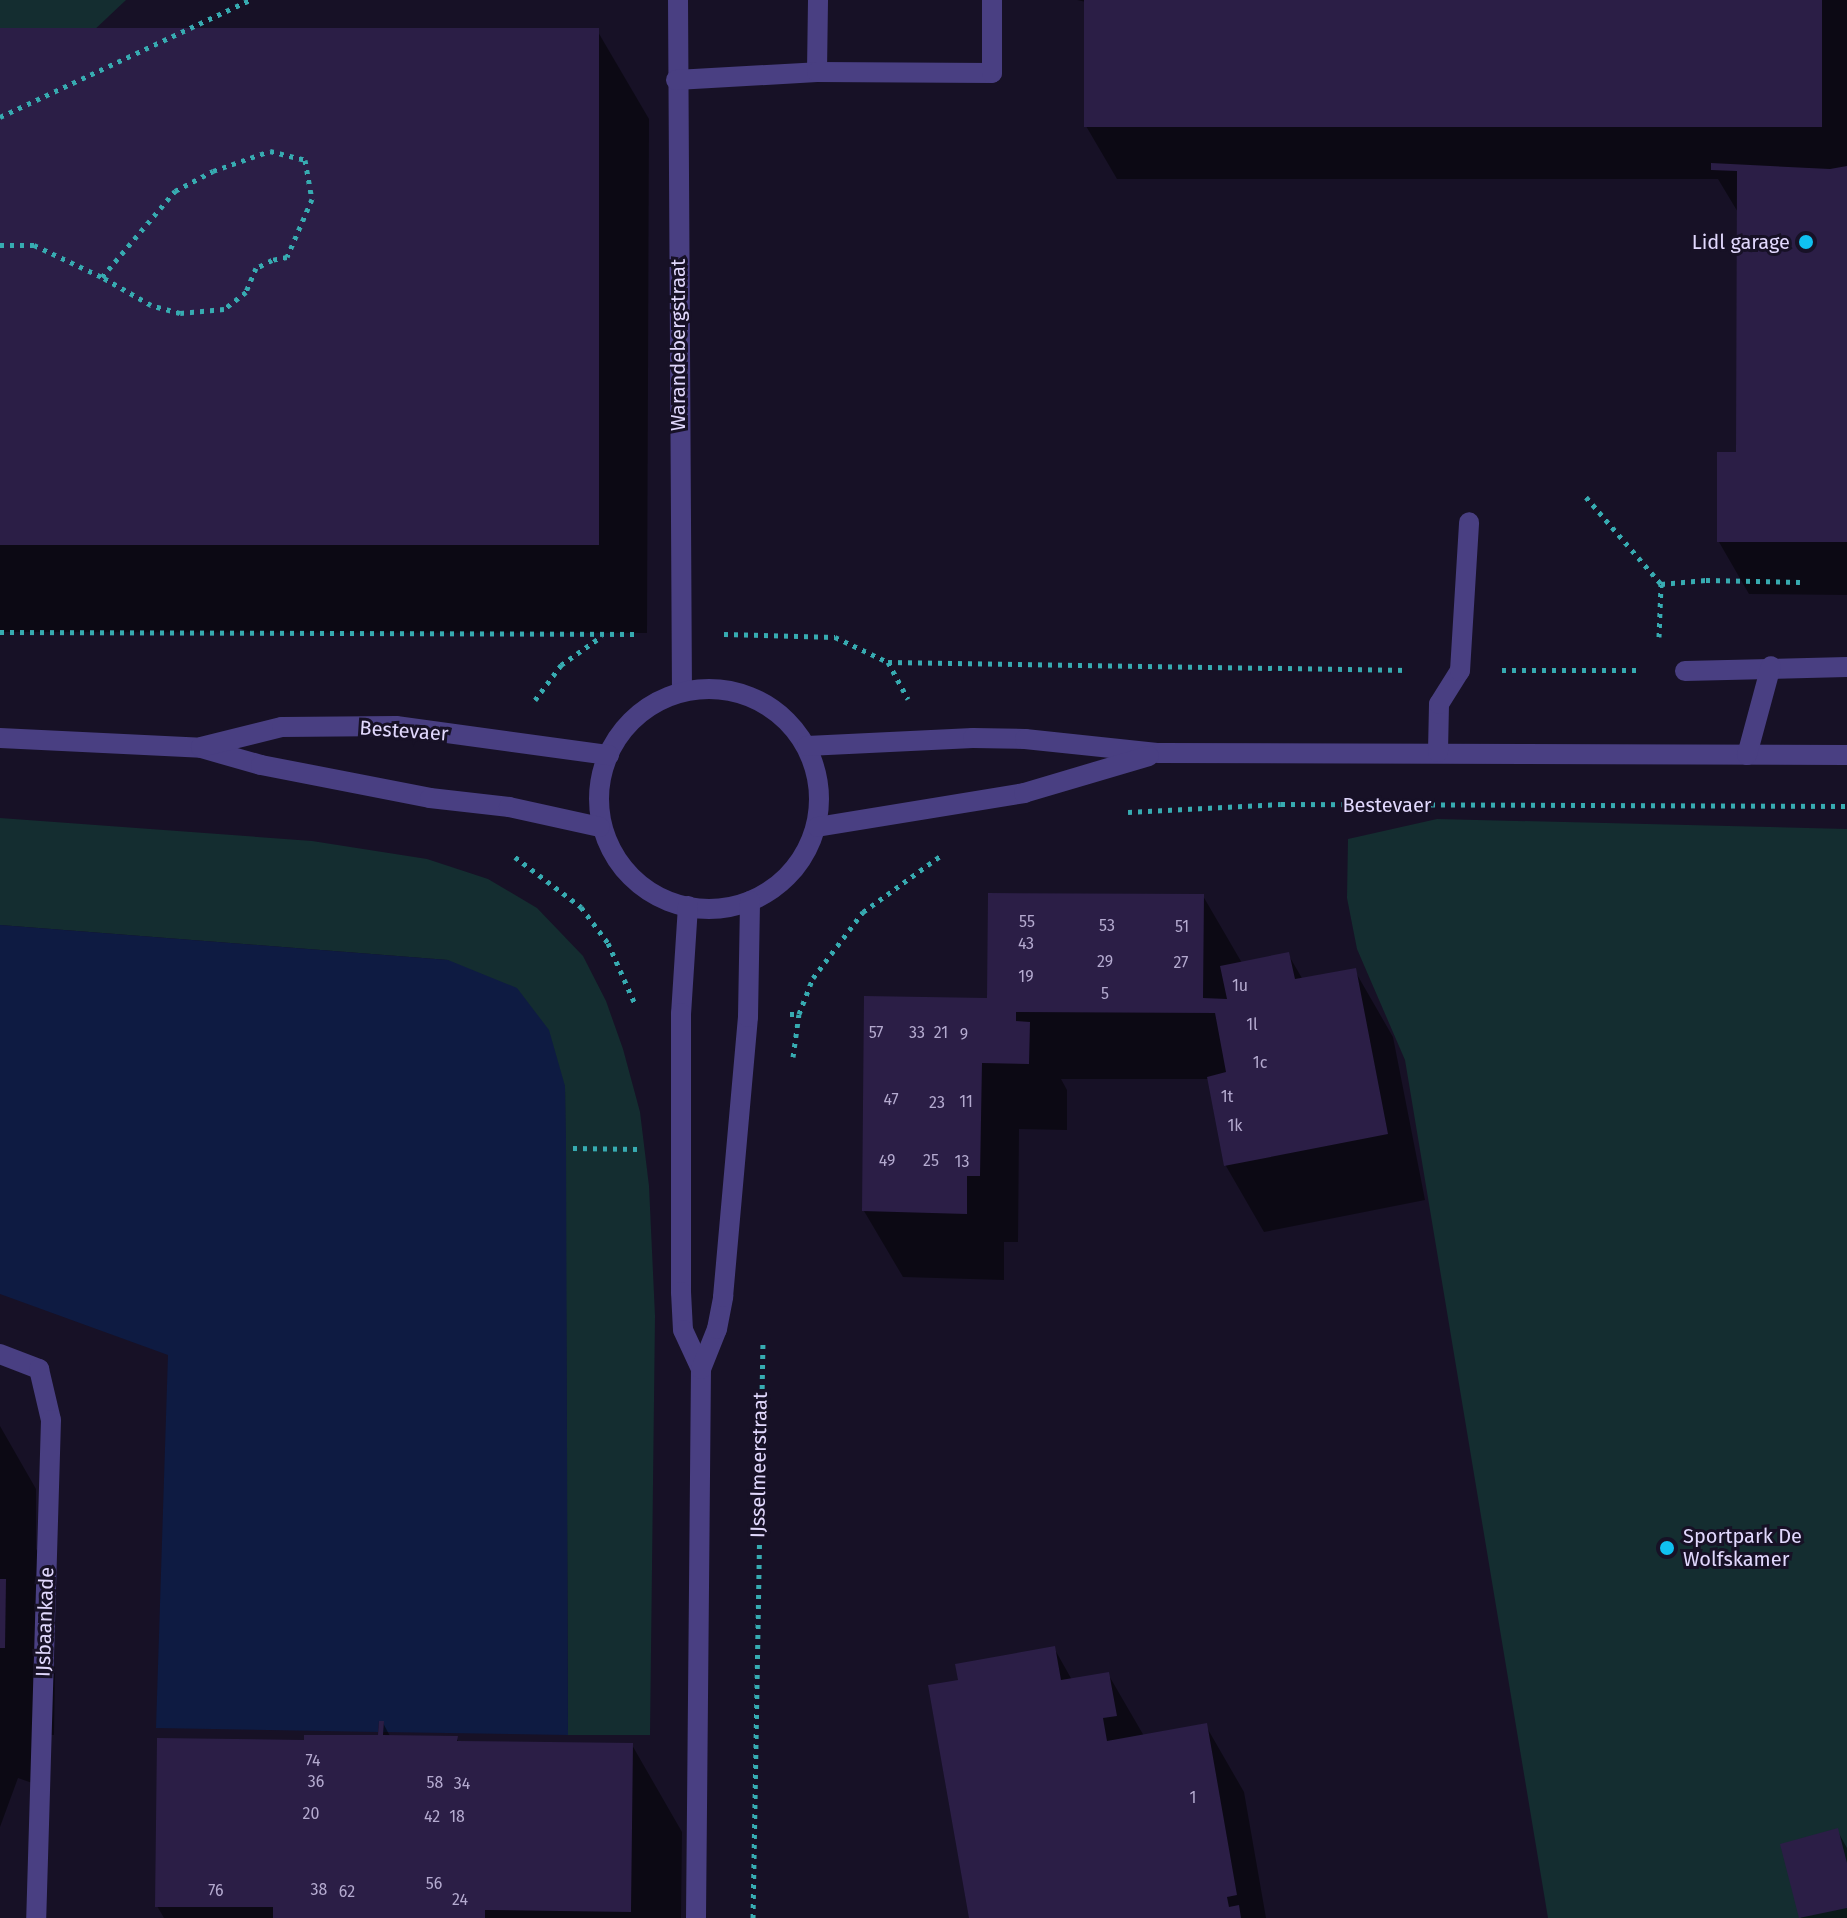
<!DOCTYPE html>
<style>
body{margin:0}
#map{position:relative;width:1847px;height:1918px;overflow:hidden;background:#171126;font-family:"Fira Sans",sans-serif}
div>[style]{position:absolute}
.green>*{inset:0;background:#142d30}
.water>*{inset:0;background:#0e1b42}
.shadow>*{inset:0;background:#0007}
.building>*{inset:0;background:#2b1e46;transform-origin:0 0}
.path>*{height:5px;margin-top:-2.5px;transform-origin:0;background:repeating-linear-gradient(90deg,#37abb1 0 4px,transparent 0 10px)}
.minor>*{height:20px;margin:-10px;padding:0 10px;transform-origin:10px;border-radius:10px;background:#493f82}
.minor>.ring{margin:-10px;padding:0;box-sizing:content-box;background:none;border:20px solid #493f82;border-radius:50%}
.dots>*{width:22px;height:22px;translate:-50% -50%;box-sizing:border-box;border:4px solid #171126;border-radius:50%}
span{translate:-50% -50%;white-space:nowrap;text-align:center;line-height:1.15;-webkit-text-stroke:6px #171126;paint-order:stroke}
.number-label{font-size:16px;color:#b4aacf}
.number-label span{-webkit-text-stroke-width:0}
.poi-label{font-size:20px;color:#e1d8fd}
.right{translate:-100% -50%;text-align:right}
.left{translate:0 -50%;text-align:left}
.street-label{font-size:20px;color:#e1d8fd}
</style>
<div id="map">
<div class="green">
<i style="clip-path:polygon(0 0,126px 0,91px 33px,0 90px)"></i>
<i style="clip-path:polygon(0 818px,312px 841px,427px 859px,488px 879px,537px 908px,583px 956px,606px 1001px,623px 1049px,640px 1112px,649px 1186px,655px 1316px,650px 1735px,568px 1735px,565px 1086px,448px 960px,0 925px)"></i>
<i style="clip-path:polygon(1437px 819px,1847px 829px,1847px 1918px,1548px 1918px,1405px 1060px,1357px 949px,1347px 898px,1348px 839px)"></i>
</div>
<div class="water">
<i style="clip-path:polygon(0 925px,448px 960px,517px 988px,549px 1030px,565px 1086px,566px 1139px,568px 1735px,383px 1732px,384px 1722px,379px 1721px,378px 1732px,156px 1728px,168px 1355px,0 1294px)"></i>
</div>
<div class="shadow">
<i style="clip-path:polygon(1077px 0,1847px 0,1847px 595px,1749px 594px,1719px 542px,1738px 454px,1739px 214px,1718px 179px,1117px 179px,1086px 126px,1086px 2px)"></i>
<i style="clip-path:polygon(0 30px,598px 32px,649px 119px,647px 633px,0 632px)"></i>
<i style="clip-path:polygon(1203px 896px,1242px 963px,1288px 954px,1303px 980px,1355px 971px,1393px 1037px,1425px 1200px,1264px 1232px,1226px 1166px,1209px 1079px,1061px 1079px,1067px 1090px,1067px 1130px,1019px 1129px,1018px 1242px,1004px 1242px,1004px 1280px,903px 1277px,864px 1211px,989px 1000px)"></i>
<i style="clip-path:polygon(0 1426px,36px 1489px,36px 1549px,53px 1578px,53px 1605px,35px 1605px,35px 1634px,55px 1668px,54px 1735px,35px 1734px,35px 1784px,18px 1778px,0 1827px)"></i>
<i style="clip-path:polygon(1054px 1648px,1072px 1680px,1108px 1674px,1144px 1736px,1206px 1726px,1244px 1792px,1266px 1918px,971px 1918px,960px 1682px)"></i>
<i style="clip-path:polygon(383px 1723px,391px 1738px,456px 1738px,460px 1744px,632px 1745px,682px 1832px,681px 1918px,164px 1918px,157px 1906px,306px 1742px,380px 1737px)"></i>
<i style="clip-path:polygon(1837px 1830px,1847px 1848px,1847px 1918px,1801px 1918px,1782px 1846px)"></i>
</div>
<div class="building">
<i style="left:1084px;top:0;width:738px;height:127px"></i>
<i style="left:0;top:28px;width:599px;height:517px"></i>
<i style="clip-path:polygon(1711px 163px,1830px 169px,1847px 166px,1847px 542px,1717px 542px,1717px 452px,1736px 452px,1737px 171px,1711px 170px)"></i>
<i style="clip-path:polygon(988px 893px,1204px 894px,1203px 998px,1227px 999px,1220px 966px,1289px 952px,1295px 979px,1356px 968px,1388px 1134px,1224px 1166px,1207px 1077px,1226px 1072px,1215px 1013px,1016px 1012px,1016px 1021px,1030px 1022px,1029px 1064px,982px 1063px,980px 1176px,967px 1176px,967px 1214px,862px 1211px,864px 996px,987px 998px)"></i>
<i style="clip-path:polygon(0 1579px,6px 1579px,5px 1648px,0 1648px)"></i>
<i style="clip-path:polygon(1055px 1646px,1061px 1680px,1109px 1672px,1117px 1716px,1103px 1718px,1107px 1741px,1207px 1723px,1237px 1895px,1227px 1897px,1229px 1907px,1239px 1905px,1241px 1918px,969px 1918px,928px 1685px,958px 1680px,955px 1664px)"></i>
<i style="clip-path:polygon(379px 1721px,384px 1721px,383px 1735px,458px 1736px,457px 1741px,633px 1743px,631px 1912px,485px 1910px,485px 1918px,273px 1918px,273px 1907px,155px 1907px,157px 1738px,304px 1740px,304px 1735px,378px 1735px)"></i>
<i style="clip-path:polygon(1838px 1828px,1847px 1863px,1847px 1908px,1799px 1918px,1780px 1844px)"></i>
</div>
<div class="path">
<i style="left:0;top:117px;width:276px;rotate:-25.1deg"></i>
<i style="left:0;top:245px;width:34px"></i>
<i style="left:34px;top:245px;width:75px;rotate:25.2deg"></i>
<i style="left:102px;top:277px;width:113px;rotate:-49.7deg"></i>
<i style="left:175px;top:191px;width:43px;rotate:-27.8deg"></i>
<i style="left:213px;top:171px;width:60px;rotate:-19.3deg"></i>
<i style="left:270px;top:151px;width:36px;rotate:14deg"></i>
<i style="left:305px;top:160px;width:40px;rotate:80deg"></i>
<i style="left:312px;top:199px;width:63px;rotate:113.3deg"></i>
<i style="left:287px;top:257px;width:15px;rotate:169deg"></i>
<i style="left:272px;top:260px;width:18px;rotate:153deg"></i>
<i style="left:256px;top:268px;width:26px;rotate:113deg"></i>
<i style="left:246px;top:292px;width:28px;rotate:142deg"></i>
<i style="left:224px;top:309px;width:44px;rotate:174.8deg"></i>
<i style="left:180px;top:313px;width:30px;rotate:-165deg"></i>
<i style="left:151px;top:305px;width:56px;rotate:-150.3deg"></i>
<i style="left:1586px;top:497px;width:115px;rotate:49.2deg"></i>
<i style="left:0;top:632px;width:638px;rotate:0.18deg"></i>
<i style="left:724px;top:634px;width:111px;rotate:1.5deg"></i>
<i style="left:835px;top:637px;width:59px;rotate:25.3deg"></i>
<i style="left:888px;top:662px;width:520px;rotate:0.88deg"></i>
<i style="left:1659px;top:637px;width:53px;rotate:-87.8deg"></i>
<i style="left:1661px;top:584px;width:45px;rotate:-5.1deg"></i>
<i style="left:1706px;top:580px;width:94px;rotate:1.2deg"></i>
<i style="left:888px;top:662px;width:42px;rotate:61.6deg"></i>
<i style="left:1502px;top:670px;width:138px"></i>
<i style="left:535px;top:700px;width:44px;rotate:-53.4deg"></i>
<i style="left:561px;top:665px;width:50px;rotate:-35.3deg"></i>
<i style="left:1128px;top:812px;width:153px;rotate:-3deg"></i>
<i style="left:1281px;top:804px;width:566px;rotate:0.2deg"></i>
<i style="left:515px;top:857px;width:83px;rotate:37.1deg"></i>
<i style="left:581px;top:907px;width:45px;rotate:53.1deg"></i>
<i style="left:608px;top:943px;width:67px;rotate:66.1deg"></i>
<i style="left:790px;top:1014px;width:9px"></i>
<i style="left:799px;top:1014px;width:39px;rotate:-69deg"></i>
<i style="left:813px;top:978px;width:83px;rotate:-52.9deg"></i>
<i style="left:863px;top:912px;width:95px;rotate:-36deg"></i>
<i style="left:793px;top:1057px;width:43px;rotate:-82.1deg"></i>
<i style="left:573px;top:1148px;width:65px;rotate:0.9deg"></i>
<i style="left:753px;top:1918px;width:577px;rotate:-89.01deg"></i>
</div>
<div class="minor">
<i style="left:678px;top:0;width:691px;rotate:89.67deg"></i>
<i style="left:817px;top:72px;width:72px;rotate:-89.2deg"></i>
<i style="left:676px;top:80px;width:141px;rotate:-3.2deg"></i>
<i style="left:817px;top:72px;width:175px;rotate:0.3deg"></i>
<i style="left:992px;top:73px;width:73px;rotate:-90deg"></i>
<i style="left:1685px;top:671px;width:162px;rotate:-1.4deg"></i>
<i class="ring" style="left:599px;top:689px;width:200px;height:200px"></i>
<i style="left:0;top:738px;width:201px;rotate:2.8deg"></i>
<i style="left:201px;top:748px;width:62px;rotate:15.8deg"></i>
<i style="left:261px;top:765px;width:172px;rotate:11deg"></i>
<i style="left:430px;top:798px;width:80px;rotate:6.5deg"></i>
<i style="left:509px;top:807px;width:93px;rotate:12.4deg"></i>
<i style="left:807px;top:746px;width:166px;rotate:-2.8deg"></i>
<i style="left:973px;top:738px;width:52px;rotate:1.1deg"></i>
<i style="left:1025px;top:739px;width:135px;rotate:6deg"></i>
<i style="left:1159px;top:753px;width:688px;rotate:0.17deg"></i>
<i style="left:201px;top:747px;width:83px;rotate:-13.9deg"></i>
<i style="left:282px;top:727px;width:114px;rotate:-0.5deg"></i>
<i style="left:396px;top:726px;width:215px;rotate:7.8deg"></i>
<i style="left:1438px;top:752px;width:48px;rotate:-88.8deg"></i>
<i style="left:1439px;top:704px;width:39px;rotate:-58deg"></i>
<i style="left:1460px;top:671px;width:149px;rotate:-86.5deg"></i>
<i style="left:1747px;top:755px;width:92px;rotate:-74.9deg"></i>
<i style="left:817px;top:827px;width:210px;rotate:-9.3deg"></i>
<i style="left:1024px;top:793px;width:130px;rotate:-16.5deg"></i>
<i style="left:688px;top:906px;width:107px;rotate:93.7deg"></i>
<i style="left:681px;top:1013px;width:279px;rotate:90deg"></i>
<i style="left:681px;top:1292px;width:38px;rotate:87deg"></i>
<i style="left:683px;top:1330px;width:43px;rotate:65.2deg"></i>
<i style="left:0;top:1354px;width:42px;rotate:21deg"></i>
<i style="left:39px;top:1369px;width:52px;rotate:76.8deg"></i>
<i style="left:51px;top:1420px;width:498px;rotate:91.7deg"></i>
<i style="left:696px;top:1918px;width:549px;rotate:-89.48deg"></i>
<i style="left:701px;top:1369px;width:43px;rotate:-68.2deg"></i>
<i style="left:717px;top:1329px;width:33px;rotate:-79deg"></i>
<i style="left:723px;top:1297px;width:281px;rotate:-84.9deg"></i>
<i style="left:748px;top:1017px;width:116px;rotate:-89deg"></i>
</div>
<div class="dots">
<i style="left:1806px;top:242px;background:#10c0f0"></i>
<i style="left:1667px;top:1548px;background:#10c0f0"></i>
</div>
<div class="number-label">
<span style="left:1027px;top:922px">55</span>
<span style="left:1107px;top:926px">53</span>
<span style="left:1182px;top:927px">51</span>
<span style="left:1026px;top:944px">43</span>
<span style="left:1105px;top:962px">29</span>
<span style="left:1181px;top:963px">27</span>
<span style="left:1026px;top:977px">19</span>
<span style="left:1240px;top:986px">1u</span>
<span style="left:1105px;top:994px">5</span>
<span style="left:1252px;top:1025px">1l</span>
<span style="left:876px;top:1033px">57</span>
<span style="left:917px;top:1033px">33</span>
<span style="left:941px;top:1033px">21</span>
<span style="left:964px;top:1035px">9</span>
<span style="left:1260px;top:1063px">1c</span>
<span style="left:1227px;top:1097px">1t</span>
<span style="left:891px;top:1100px">47</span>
<span style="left:966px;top:1102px">11</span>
<span style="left:937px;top:1103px">23</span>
<span style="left:1235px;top:1126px">1k</span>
<span style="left:887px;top:1161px">49</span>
<span style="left:931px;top:1161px">25</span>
<span style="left:962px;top:1162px">13</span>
<span style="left:313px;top:1761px">74</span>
<span style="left:316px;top:1782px">36</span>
<span style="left:435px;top:1783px">58</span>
<span style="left:462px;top:1784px">34</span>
<span style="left:1193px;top:1798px">1</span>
<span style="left:311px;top:1814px">20</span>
<span style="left:432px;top:1817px">42</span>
<span style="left:457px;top:1817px">18</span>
<span style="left:434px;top:1884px">56</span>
<span style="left:319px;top:1890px">38</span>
<span style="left:216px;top:1891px">76</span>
<span style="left:347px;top:1892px">62</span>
<span style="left:460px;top:1900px">24</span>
</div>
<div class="poi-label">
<span class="right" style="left:1790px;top:242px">Lidl garage</span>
<span class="left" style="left:1683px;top:1548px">Sportpark De<br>Wolfskamer</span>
</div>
<div class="street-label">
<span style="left:678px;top:345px;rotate:-90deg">Warandebergstraat</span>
<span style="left:404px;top:731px;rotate:4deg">Bestevaer</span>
<span style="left:1387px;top:805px">Bestevaer</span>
<span style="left:759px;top:1465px;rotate:-89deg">IJsselmeerstraat</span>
<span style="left:45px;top:1622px;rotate:-88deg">IJsbaankade</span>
</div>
</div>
